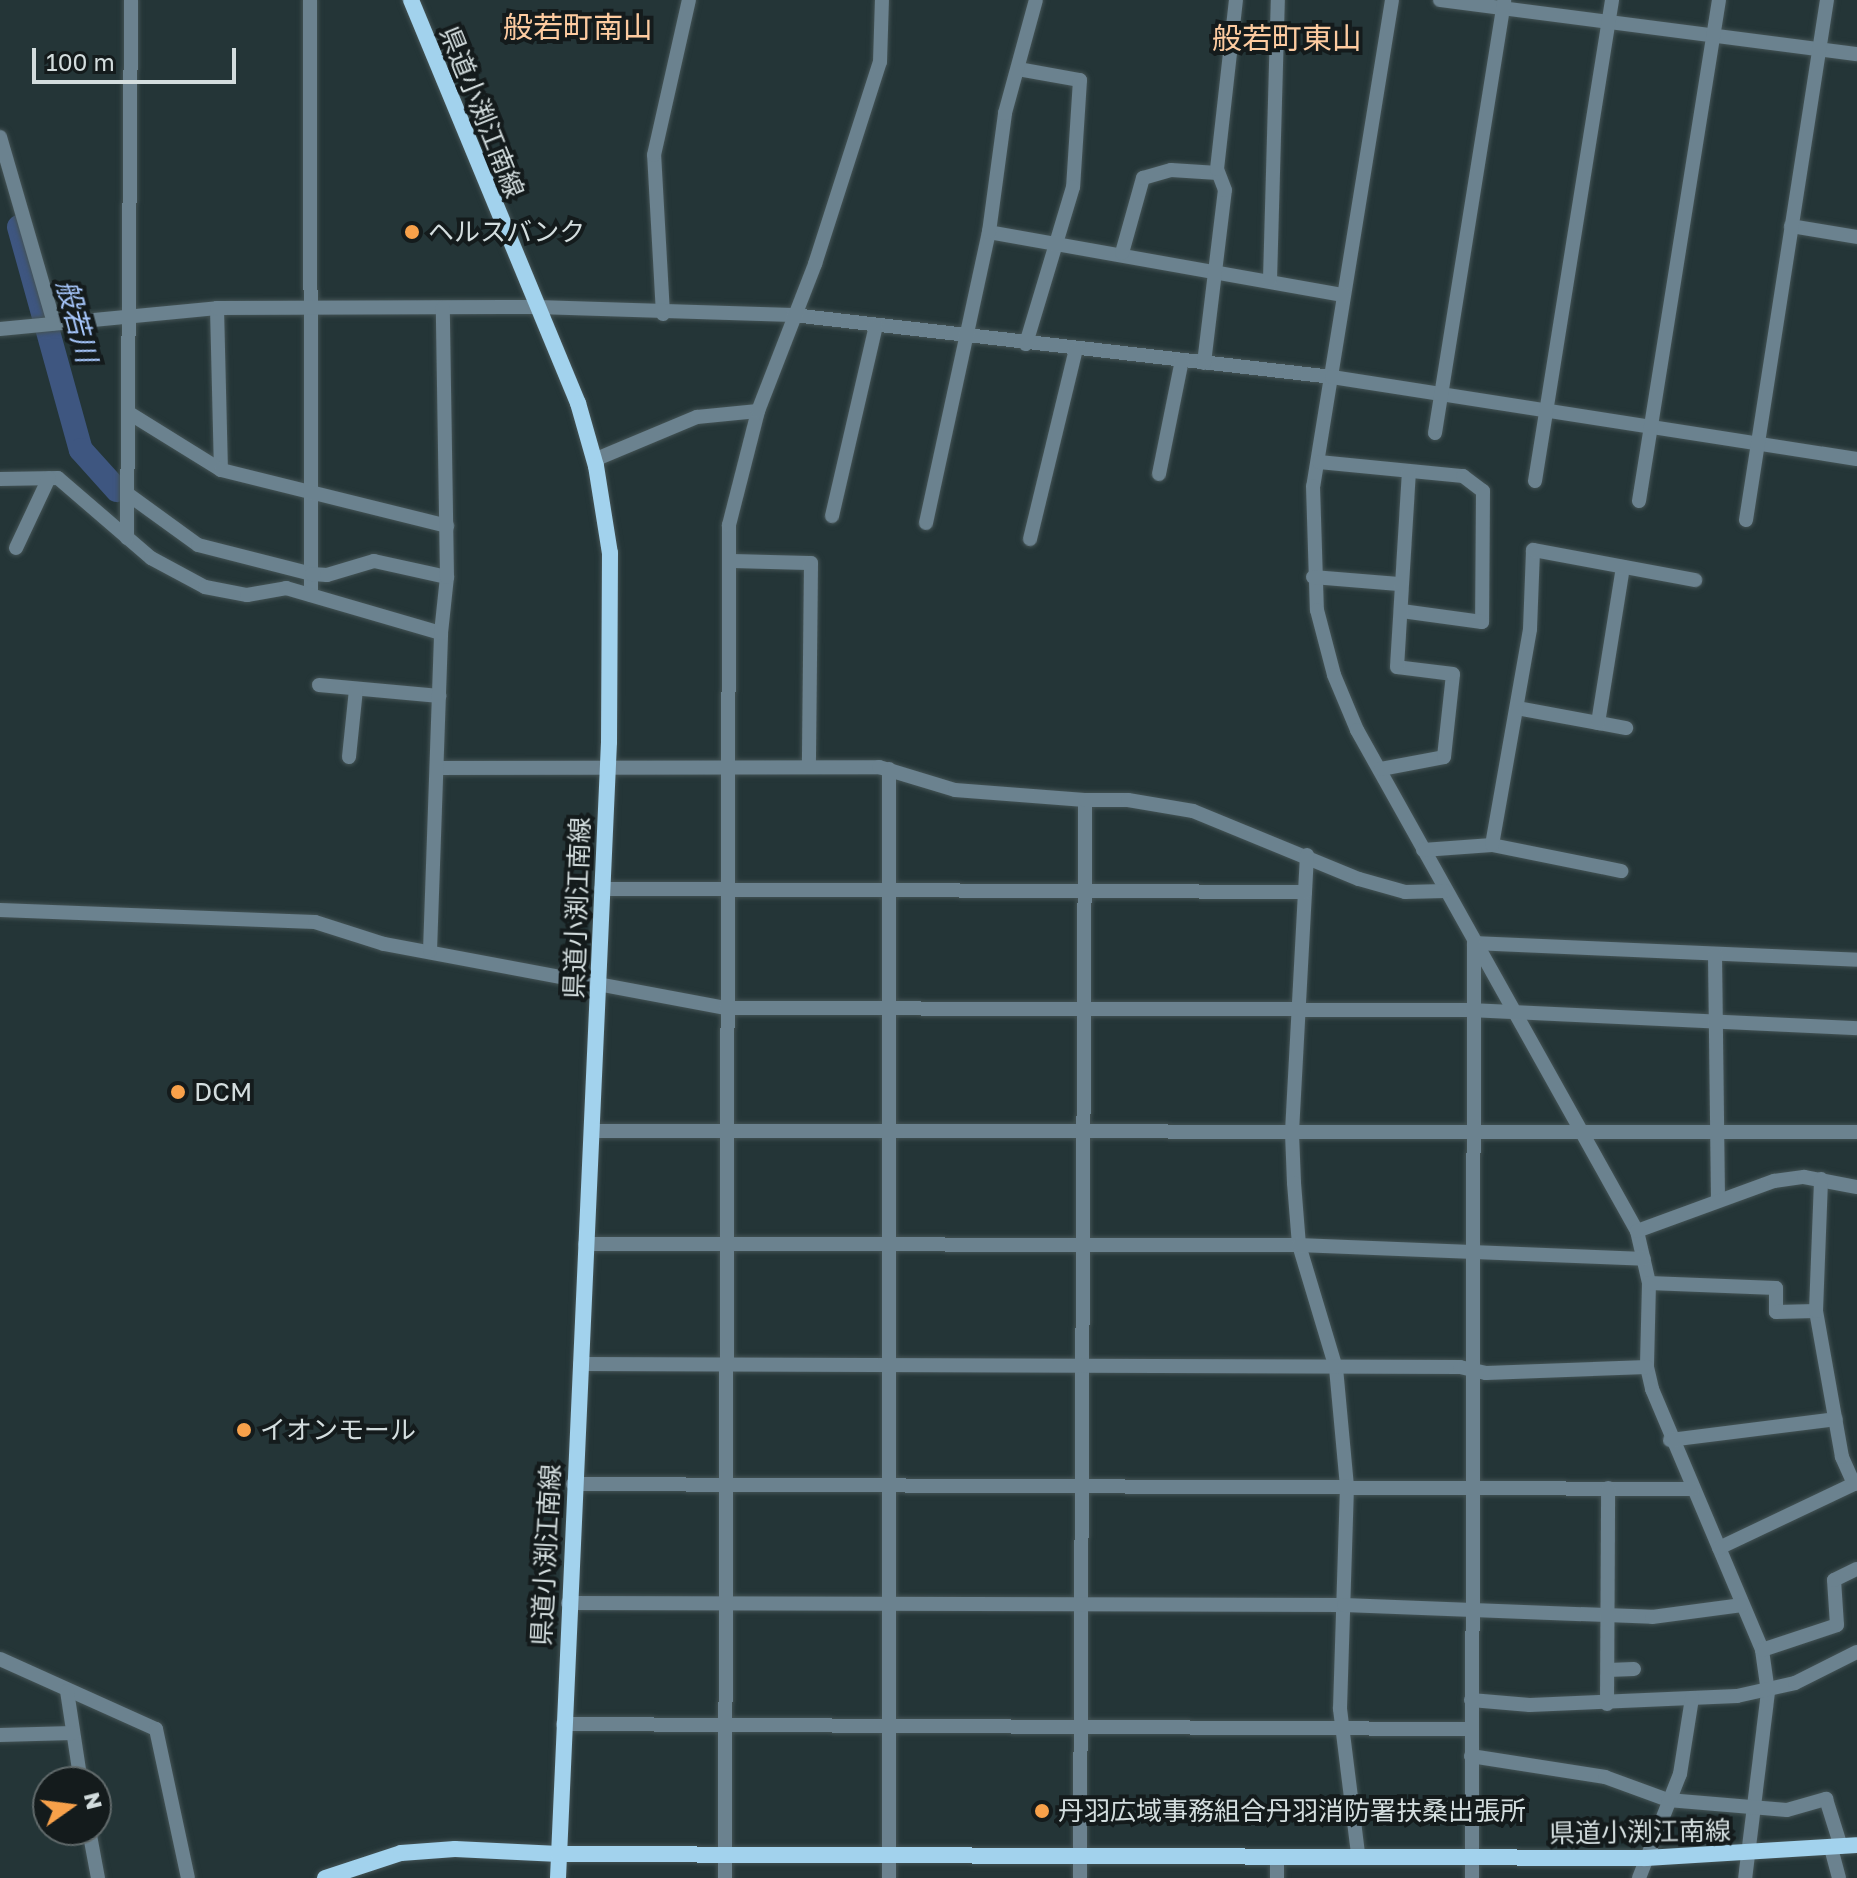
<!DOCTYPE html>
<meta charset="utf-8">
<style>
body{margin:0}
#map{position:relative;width:1857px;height:1878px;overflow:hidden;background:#243537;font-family:"Golos Text","Noto Sans JP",sans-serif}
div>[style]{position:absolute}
.river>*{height:24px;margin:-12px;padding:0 12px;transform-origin:12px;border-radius:12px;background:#3e5680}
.roads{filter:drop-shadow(0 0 2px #445355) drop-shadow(0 0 2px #445355)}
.minor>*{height:14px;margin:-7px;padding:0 7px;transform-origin:7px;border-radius:7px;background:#6b828f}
.major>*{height:16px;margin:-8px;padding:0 8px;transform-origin:8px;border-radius:8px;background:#a2d2ed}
.dots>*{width:22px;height:22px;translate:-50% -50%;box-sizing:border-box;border:4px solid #141b1c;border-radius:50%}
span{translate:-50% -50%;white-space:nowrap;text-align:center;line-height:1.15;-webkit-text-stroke:8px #141b1c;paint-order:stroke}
.street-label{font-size:26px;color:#d3ddde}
.poi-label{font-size:26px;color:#d3ddde}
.left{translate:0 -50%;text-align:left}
.water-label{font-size:28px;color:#a6c6fb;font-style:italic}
.quarter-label{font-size:30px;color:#fdcba0}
.north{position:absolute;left:32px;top:1766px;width:80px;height:80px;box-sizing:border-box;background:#141b1c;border:2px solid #60696a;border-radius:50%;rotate:76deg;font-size:22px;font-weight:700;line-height:32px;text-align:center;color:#d3ddde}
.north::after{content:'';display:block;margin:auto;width:28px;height:36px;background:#f8a14a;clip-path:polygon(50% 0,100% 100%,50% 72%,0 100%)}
.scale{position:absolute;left:32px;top:48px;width:204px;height:36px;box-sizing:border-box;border:4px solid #d3ddde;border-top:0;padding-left:10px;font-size:24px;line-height:28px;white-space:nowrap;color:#d3ddde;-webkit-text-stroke:6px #141b1c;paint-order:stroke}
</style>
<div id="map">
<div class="river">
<i style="left:19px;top:227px;width:231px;rotate:74.5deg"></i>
<i style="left:81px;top:450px;width:54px;rotate:48deg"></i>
</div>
<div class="roads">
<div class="minor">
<i style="left:310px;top:0;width:595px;rotate:89.9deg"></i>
<i style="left:1392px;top:0;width:492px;rotate:99.2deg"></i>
<i style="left:1313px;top:486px;width:124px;rotate:88.2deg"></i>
<i style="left:1317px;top:610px;width:67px;rotate:75.3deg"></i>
<i style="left:1334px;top:675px;width:60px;rotate:67.3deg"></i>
<i style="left:1357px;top:730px;width:574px;rotate:60.8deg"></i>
<i style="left:1637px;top:1231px;width:53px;rotate:77deg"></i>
<i style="left:1649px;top:1283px;width:84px;rotate:91.4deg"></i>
<i style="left:1647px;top:1367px;width:23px;rotate:77deg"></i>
<i style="left:1652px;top:1389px;width:283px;rotate:67.1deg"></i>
<i style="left:1762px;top:1650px;width:42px;rotate:81.9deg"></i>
<i style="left:1768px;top:1692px;width:187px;rotate:97deg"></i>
<i style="left:1440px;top:0;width:420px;rotate:7.4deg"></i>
<i style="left:1018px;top:69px;width:63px;rotate:10.1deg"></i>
<i style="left:1080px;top:80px;width:107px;rotate:93.7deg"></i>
<i style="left:1073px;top:187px;width:164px;rotate:106.7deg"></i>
<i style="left:0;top:137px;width:194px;rotate:73.8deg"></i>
<i style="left:1791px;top:226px;width:67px;rotate:9.5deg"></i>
<i style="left:989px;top:232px;width:360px;rotate:10.1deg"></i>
<i style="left:1122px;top:253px;width:78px;rotate:-74.4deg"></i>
<i style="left:1143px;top:178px;width:29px;rotate:-16deg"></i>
<i style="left:1171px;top:170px;width:47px;rotate:3.7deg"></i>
<i style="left:1270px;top:280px;width:280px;rotate:-88.4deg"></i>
<i style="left:217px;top:308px;width:162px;rotate:88.6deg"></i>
<i style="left:663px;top:314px;width:159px;rotate:-93.2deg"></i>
<i style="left:654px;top:155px;width:159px;rotate:-77.3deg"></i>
<i style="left:0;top:329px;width:218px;rotate:-5.5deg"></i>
<i style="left:217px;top:308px;width:320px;rotate:-0.2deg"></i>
<i style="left:537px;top:307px;width:256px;rotate:1.8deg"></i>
<i style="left:793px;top:315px;width:543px;rotate:6.56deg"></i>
<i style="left:1332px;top:377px;width:531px;rotate:8.88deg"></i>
<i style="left:1204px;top:363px;width:174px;rotate:-83.1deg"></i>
<i style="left:1225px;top:190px;width:22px;rotate:-111deg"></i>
<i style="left:1217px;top:169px;width:170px;rotate:-83.6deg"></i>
<i style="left:129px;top:413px;width:108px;rotate:31.8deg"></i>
<i style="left:221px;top:470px;width:233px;rotate:13.9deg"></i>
<i style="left:1435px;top:433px;width:438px;rotate:-80.9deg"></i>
<i style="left:594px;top:460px;width:112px;rotate:-22.7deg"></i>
<i style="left:697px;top:417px;width:61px;rotate:-5.6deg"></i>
<i style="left:1319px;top:462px;width:145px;rotate:5.6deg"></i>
<i style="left:1463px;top:476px;width:25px;rotate:37deg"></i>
<i style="left:1483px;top:491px;width:131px;rotate:90.4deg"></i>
<i style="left:1482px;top:622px;width:81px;rotate:-172.2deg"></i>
<i style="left:1159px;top:474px;width:116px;rotate:-78.6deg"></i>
<i style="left:0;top:479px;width:58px;rotate:-1deg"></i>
<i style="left:58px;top:478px;width:123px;rotate:40.7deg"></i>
<i style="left:151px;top:558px;width:61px;rotate:28.2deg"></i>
<i style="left:205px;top:587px;width:43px;rotate:10.8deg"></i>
<i style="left:247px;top:595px;width:40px;rotate:-10deg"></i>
<i style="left:286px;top:588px;width:161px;rotate:16.2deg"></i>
<i style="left:1535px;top:481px;width:487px;rotate:-80.9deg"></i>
<i style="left:129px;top:495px;width:85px;rotate:35.9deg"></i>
<i style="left:198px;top:545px;width:118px;rotate:14.3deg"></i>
<i style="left:312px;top:574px;width:15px;rotate:4deg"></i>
<i style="left:327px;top:575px;width:49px;rotate:-16.6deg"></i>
<i style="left:374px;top:561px;width:75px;rotate:12.4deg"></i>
<i style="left:1639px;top:501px;width:507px;rotate:-80.93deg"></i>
<i style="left:832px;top:516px;width:195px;rotate:-77deg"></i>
<i style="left:1746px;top:520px;width:526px;rotate:-81.15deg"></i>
<i style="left:926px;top:523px;width:298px;rotate:-77.8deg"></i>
<i style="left:989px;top:232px;width:120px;rotate:-82.3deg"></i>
<i style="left:1005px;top:113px;width:117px;rotate:-74.7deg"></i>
<i style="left:127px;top:538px;width:538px;rotate:-89.57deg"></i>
<i style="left:1030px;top:539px;width:195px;rotate:-76.4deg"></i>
<i style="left:16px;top:548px;width:77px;rotate:-64.8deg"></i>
<i style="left:730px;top:561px;width:81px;rotate:1.4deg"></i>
<i style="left:811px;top:563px;width:204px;rotate:90.6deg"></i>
<i style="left:1313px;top:577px;width:86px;rotate:4.7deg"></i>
<i style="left:319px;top:685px;width:121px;rotate:5.2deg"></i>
<i style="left:1517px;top:708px;width:111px;rotate:10.4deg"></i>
<i style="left:1598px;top:723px;width:158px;rotate:-80.9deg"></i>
<i style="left:349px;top:757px;width:68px;rotate:-84.1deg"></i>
<i style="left:437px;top:768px;width:442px;rotate:-0.1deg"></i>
<i style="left:879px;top:767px;width:79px;rotate:16.8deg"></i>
<i style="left:955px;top:790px;width:130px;rotate:4.4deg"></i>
<i style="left:1085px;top:800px;width:1078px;rotate:90.27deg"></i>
<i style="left:1381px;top:769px;width:64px;rotate:-10.8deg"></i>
<i style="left:1444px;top:757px;width:83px;rotate:-83.8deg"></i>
<i style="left:1453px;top:674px;width:56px;rotate:-172.9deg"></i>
<i style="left:1397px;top:667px;width:195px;rotate:-86.5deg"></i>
<i style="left:1085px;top:800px;width:43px"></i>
<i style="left:1128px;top:800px;width:66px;rotate:9.6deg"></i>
<i style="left:1193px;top:811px;width:179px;rotate:22.3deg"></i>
<i style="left:1359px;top:879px;width:48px;rotate:15.8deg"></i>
<i style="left:1405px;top:892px;width:40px;rotate:-1.4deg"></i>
<i style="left:1492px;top:845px;width:132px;rotate:11.4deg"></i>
<i style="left:1423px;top:850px;width:69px;rotate:-4.1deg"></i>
<i style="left:1492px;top:845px;width:219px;rotate:-80deg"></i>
<i style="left:1530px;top:629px;width:79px;rotate:-87.8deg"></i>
<i style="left:1533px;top:550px;width:165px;rotate:10.5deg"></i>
<i style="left:1307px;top:855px;width:278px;rotate:93.1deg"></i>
<i style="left:1292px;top:1133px;width:50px;rotate:87.7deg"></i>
<i style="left:1294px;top:1183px;width:62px;rotate:85.4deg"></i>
<i style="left:1299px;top:1245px;width:128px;rotate:73.3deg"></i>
<i style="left:1336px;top:1368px;width:119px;rotate:84.7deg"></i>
<i style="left:1347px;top:1486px;width:223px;rotate:91.8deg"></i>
<i style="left:1340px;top:1709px;width:146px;rotate:82.9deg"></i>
<i style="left:601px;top:889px;width:704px;rotate:0.24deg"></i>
<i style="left:0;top:910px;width:315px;rotate:2.2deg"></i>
<i style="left:315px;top:922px;width:72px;rotate:17.7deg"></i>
<i style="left:384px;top:944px;width:348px;rotate:10.6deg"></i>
<i style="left:726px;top:1008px;width:745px;rotate:0.15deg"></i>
<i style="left:1471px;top:1010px;width:386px;rotate:2.7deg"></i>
<i style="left:1474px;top:943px;width:383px;rotate:2.5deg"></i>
<i style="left:430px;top:951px;width:318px;rotate:-88deg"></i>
<i style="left:441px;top:633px;width:56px;rotate:-83.9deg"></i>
<i style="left:447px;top:577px;width:269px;rotate:-90.9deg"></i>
<i style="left:1715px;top:954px;width:246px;rotate:89.3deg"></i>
<i style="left:591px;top:1131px;width:1266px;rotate:0.05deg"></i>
<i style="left:1637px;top:1231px;width:146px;rotate:-20.1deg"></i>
<i style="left:1774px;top:1181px;width:30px;rotate:-8deg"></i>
<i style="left:1804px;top:1177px;width:54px;rotate:10.7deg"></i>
<i style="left:585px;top:1244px;width:714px;rotate:0.08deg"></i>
<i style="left:1299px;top:1245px;width:345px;rotate:2.3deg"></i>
<i style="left:1649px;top:1283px;width:127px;rotate:2.3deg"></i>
<i style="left:1776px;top:1288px;width:24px;rotate:90deg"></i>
<i style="left:1776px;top:1312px;width:40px;rotate:-1.4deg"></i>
<i style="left:580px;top:1364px;width:880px;rotate:0.2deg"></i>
<i style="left:1460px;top:1367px;width:27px;rotate:13deg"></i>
<i style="left:1486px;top:1373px;width:161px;rotate:-2.1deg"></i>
<i style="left:1670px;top:1440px;width:167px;rotate:-7.2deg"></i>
<i style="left:573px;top:1484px;width:1120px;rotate:0.26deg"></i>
<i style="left:1719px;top:1548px;width:149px;rotate:-25.4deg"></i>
<i style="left:1854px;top:1484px;width:30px;rotate:-114deg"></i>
<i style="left:1842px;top:1457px;width:148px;rotate:-100.1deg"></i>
<i style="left:1816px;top:1311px;width:132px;rotate:-87.8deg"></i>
<i style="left:568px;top:1603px;width:776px;rotate:0.15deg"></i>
<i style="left:1344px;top:1605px;width:308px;rotate:2.2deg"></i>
<i style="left:1652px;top:1617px;width:91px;rotate:-7.6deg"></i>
<i style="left:1762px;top:1650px;width:79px;rotate:-18.4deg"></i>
<i style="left:1837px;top:1625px;width:45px;rotate:-93.8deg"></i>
<i style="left:1834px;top:1580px;width:25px;rotate:-26deg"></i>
<i style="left:0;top:1659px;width:171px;rotate:24.2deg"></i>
<i style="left:156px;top:1729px;width:152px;rotate:77.9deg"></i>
<i style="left:1608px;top:1670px;width:26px;rotate:-2deg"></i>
<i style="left:67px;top:1691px;width:92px;rotate:81.3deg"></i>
<i style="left:1471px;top:1700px;width:59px;rotate:4.8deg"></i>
<i style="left:1530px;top:1705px;width:207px;rotate:-2.5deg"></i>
<i style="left:1737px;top:1696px;width:59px;rotate:-12.6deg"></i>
<i style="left:1795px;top:1683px;width:69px;rotate:-26.6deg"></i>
<i style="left:1607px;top:1704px;width:216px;rotate:-89.7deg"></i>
<i style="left:563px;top:1724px;width:908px;rotate:0.32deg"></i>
<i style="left:0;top:1735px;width:73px;rotate:-1.6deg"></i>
<i style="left:1471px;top:1756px;width:136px;rotate:8.9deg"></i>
<i style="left:1605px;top:1777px;width:67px;rotate:20.1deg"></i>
<i style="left:1668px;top:1800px;width:119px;rotate:4.8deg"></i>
<i style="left:1787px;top:1810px;width:41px;rotate:-15.8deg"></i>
<i style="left:1826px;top:1799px;width:50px;rotate:72.6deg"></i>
<i style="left:89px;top:1830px;width:49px;rotate:79.4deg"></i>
<i style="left:1831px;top:1848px;width:31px;rotate:75deg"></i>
<i style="left:725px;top:1878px;width:1353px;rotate:-89.83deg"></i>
<i style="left:729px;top:525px;width:118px;rotate:-75.7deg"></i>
<i style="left:758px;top:411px;width:158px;rotate:-68.8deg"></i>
<i style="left:815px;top:264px;width:212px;rotate:-72.2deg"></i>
<i style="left:880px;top:62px;width:62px;rotate:-88.2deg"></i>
<i style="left:889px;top:1878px;width:1109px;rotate:-90deg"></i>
<i style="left:1277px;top:1878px;width:22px;rotate:-90deg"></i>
<i style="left:1472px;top:1878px;width:935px;rotate:-89.88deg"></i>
<i style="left:1639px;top:1878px;width:112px;rotate:-68.5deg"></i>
<i style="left:1680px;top:1774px;width:77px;rotate:-81deg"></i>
</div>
<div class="major">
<i style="left:411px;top:0;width:436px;rotate:67.5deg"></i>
<i style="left:578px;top:403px;width:66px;rotate:74.1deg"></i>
<i style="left:596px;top:466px;width:88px;rotate:80.9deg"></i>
<i style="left:610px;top:553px;width:189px;rotate:90.3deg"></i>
<i style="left:609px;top:742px;width:1137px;rotate:92.57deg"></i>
<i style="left:325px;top:1878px;width:80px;rotate:-18.2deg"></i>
<i style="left:401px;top:1853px;width:54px;rotate:-4.2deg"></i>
<i style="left:455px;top:1849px;width:104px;rotate:2.8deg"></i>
<i style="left:559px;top:1854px;width:1087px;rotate:0.21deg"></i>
<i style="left:1646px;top:1858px;width:211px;rotate:-3.5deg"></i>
</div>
</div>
<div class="dots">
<i style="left:412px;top:232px;background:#f8a14a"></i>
<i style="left:178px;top:1092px;background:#f8a14a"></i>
<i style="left:244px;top:1430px;background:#f8a14a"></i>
<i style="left:1042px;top:1811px;background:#f8a14a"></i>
</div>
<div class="street-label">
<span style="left:482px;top:112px;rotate:68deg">県道小渕江南線</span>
<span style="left:577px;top:908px;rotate:-88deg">県道小渕江南線</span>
<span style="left:546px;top:1555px;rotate:-87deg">県道小渕江南線</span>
<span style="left:1640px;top:1832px;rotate:-1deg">県道小渕江南線</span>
</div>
<div class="poi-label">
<span class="left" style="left:428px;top:232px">ヘルスバンク</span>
<span class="left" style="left:194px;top:1092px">DCM</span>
<span class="left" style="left:260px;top:1430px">イオンモール</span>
<span class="left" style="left:1058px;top:1811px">丹羽広域事務組合丹羽消防署扶桑出張所</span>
</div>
<div class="water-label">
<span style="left:77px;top:321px;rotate:75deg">般若川</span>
</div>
<div class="quarter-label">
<span style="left:578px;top:27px">般若町南山</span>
<span style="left:1287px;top:38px">般若町東山</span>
</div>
<div class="north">N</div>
<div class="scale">100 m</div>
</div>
